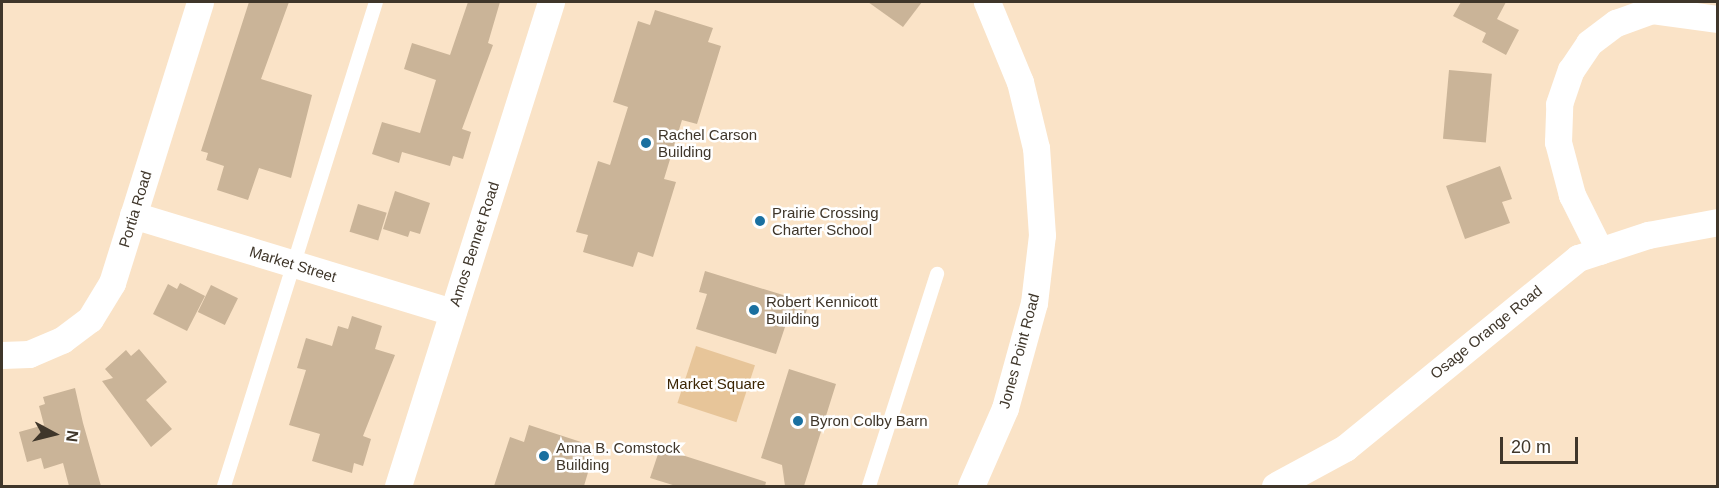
<!DOCTYPE html>
<style>
body{margin:0}
#map{position:relative;width:1719px;height:488px;overflow:hidden;background:#fae3c7;font-family:Arial,sans-serif}
div>[style]{position:absolute}
.green>*{inset:0;background:#e7c599;transform-origin:0 0}
.building>*{inset:0;background:#cab498;transform-origin:0 0}
.service>*{height:14px;margin:-7px;padding:0 7px;transform-origin:7px;border-radius:7px;background:#fff}
.minor>*{height:27px;margin:-13.5px;padding:0 13.5px;transform-origin:13.5px;border-radius:13.5px;background:#fff}
.dots>*{width:16px;height:16px;translate:-50% -50%;box-sizing:border-box;border:3px solid #fff;border-radius:50%}
span{translate:-50% -50%;white-space:nowrap;text-align:center;line-height:1.15;-webkit-text-stroke:5px #fff;paint-order:stroke}
.poi-label{font-size:15px;color:#3f362a}
.left{translate:0 -50%;text-align:left}
.street-label{font-size:15px;color:#3f362a}
.park-label{font-size:15px;color:#3c2604}
.frame{position:absolute;inset:0;border:3px solid #3f362a;pointer-events:none}
.north{position:absolute;left:24px;top:404px;width:60px;height:60px;-webkit-text-stroke:4px #fff;paint-order:stroke;rotate:97deg;font-size:16px;font-weight:700;line-height:24px;text-align:center;color:#3f362a}
.north::after{content:'';display:block;margin:auto;width:21px;height:27px;background:#3f362a;clip-path:polygon(50% 0,100% 100%,50% 72%,0 100%)}
.scale{position:absolute;left:1500px;top:437px;width:78px;height:27px;box-sizing:border-box;border:3px solid #3f362a;border-top:0;padding-left:8px;font-size:18px;line-height:21px;white-space:nowrap;color:#3f362a;-webkit-text-stroke:4px #fff;paint-order:stroke}
</style>
<div id="map">
<div class="green">
<i style="left:696px;top:346px;width:62px;height:60px;rotate:18deg"></i>
</div>
<div class="building">
<i style="clip-path:polygon(249px 2px,289px 2px,261px 79px,312px 95px,291px 178px,259px 168px,248px 200px,217px 190px,224px 166px,206px 160px,208px 153px,201px 151px)"></i>
<i style="clip-path:polygon(468px 2px,500px 2px,488px 43px,493px 45px,462px 129px,471px 132px,463px 159px,453px 156px,450px 166px,402px 152px,399px 163px,372px 154px,382px 122px,420px 133px,436px 80px,404px 69px,412px 43px,450px 55px)"></i>
<i style="clip-path:polygon(868px 2px,922px 2px,903px 27px)"></i>
<i style="clip-path:polygon(1461px 2px,1506px 2px,1497px 19px,1519px 30px,1506px 55px,1482px 42px,1486px 33px,1453px 16px)"></i>
<i style="clip-path:polygon(655px 10px,713px 28px,708px 42px,721px 46px,697px 124px,682px 120px,664px 179px,676px 182px,653px 257px,638px 252px,633px 267px,583px 252px,588px 235px,576px 232px,598px 161px,610px 165px,628px 107px,613px 102px,638px 21px,650px 25px)"></i>
<i style="left:1449px;top:70px;width:43px;height:69px;rotate:5deg"></i>
<i style="clip-path:polygon(1500px 166px,1512px 199px,1502px 202px,1510px 223px,1465px 239px,1446px 186px)"></i>
<i style="clip-path:polygon(395px 191px,430px 203px,420px 234px,410px 231px,408px 237px,383px 229px)"></i>
<i style="left:358px;top:204px;width:30px;height:29px;rotate:17deg"></i>
<i style="clip-path:polygon(705px 271px,809px 303px,803px 322px,788px 318px,776px 354px,696px 329px,707px 294px,699px 292px)"></i>
<i style="clip-path:polygon(180px 283px,205px 296px,187px 331px,153px 314px,168px 284px,177px 289px)"></i>
<i style="left:211px;top:285px;width:30px;height:30px;rotate:26deg"></i>
<i style="clip-path:polygon(352px 316px,382px 326px,375px 349px,395px 355px,363px 436px,371px 439px,363px 466px,354px 463px,352px 473px,312px 461px,320px 434px,289px 425px,306px 370px,297px 368px,306px 338px,332px 346px,338px 326px,348px 329px)"></i>
<i style="clip-path:polygon(139px 349px,167px 382px,146px 400px,172px 429px,151px 447px,102px 381px,113px 378px,105px 369px,126px 350px,131px 356px)"></i>
<i style="clip-path:polygon(789px 369px,836px 384px,804px 486px,785px 486px,782px 465px,761px 458px)"></i>
<i style="clip-path:polygon(75px 388px,83px 423px,101px 486px,69px 486px,63px 463px,44px 469px,41px 458px,27px 462px,19px 432px,44px 425px,39px 406px,45px 404px,43px 397px)"></i>
<i style="clip-path:polygon(529px 425px,581px 442px,577px 454px,592px 459px,584px 486px,494px 486px,510px 437px,524px 442px)"></i>
<i style="clip-path:polygon(660px 448px,766px 482px,765px 486px,676px 486px,650px 478px)"></i>
</div>
<div class="service">
<i style="left:224px;top:486px;width:507px;rotate:-72.57deg"></i>
<i style="left:869px;top:486px;width:223px;rotate:-72.2deg"></i>
</div>
<div class="minor">
<i style="left:133px;top:215px;width:334px;rotate:16.9deg"></i>
<i style="left:1600px;top:251px;width:63px;rotate:-116.6deg"></i>
<i style="left:1572px;top:195px;width:55px;rotate:-104.8deg"></i>
<i style="left:1558px;top:142px;width:38px;rotate:-88deg"></i>
<i style="left:1559px;top:104px;width:36px;rotate:-71deg"></i>
<i style="left:1571px;top:70px;width:32px;rotate:-56deg"></i>
<i style="left:1589px;top:43px;width:34px;rotate:-37deg"></i>
<i style="left:1616px;top:23px;width:38px;rotate:-20deg"></i>
<i style="left:1652px;top:10px;width:67px;rotate:7.8deg"></i>
<i style="left:2px;top:355px;width:27px;rotate:-2deg"></i>
<i style="left:29px;top:354px;width:36px;rotate:-23deg"></i>
<i style="left:62px;top:340px;width:35px;rotate:-37deg"></i>
<i style="left:90px;top:319px;width:42px;rotate:-58.6deg"></i>
<i style="left:112px;top:283px;width:294px;rotate:-72.6deg"></i>
<i style="left:398px;top:486px;width:508px;rotate:-72.46deg"></i>
<i style="left:971px;top:486px;width:85px;rotate:-66.4deg"></i>
<i style="left:1005px;top:408px;width:109px;rotate:-74.6deg"></i>
<i style="left:1034px;top:303px;width:68px;rotate:-83.3deg"></i>
<i style="left:1042px;top:235px;width:87px;rotate:-93.9deg"></i>
<i style="left:1036px;top:148px;width:68px;rotate:-103.6deg"></i>
<i style="left:1020px;top:82px;width:87px;rotate:-112.4deg"></i>
<i style="left:1275px;top:486px;width:80px;rotate:-28.5deg"></i>
<i style="left:1345px;top:448px;width:301px;rotate:-39.2deg"></i>
<i style="left:1578px;top:258px;width:74px;rotate:-18.2deg"></i>
<i style="left:1648px;top:235px;width:71px;rotate:-10.5deg"></i>
</div>
<div class="dots">
<i style="left:646px;top:143px;background:#1a70a0"></i>
<i style="left:760px;top:221px;background:#1a70a0"></i>
<i style="left:754px;top:310px;background:#1a70a0"></i>
<i style="left:798px;top:421px;background:#1a70a0"></i>
<i style="left:544px;top:456px;background:#1a70a0"></i>
</div>
<div class="poi-label">
<span class="left" style="left:658px;top:143px">Rachel Carson<br>Building</span>
<span class="left" style="left:772px;top:221px">Prairie Crossing<br>Charter School</span>
<span class="left" style="left:766px;top:310px">Robert Kennicott<br>Building</span>
<span class="left" style="left:810px;top:421px">Byron Colby Barn</span>
<span class="left" style="left:556px;top:456px">Anna B. Comstock<br>Building</span>
</div>
<div class="street-label">
<span style="left:135px;top:209px;rotate:-73deg">Portia Road</span>
<span style="left:474px;top:244px;rotate:-72deg">Amos Bennet Road</span>
<span style="left:293px;top:264px;rotate:17deg">Market Street</span>
<span style="left:1486px;top:332px;rotate:-39deg">Osage Orange Road</span>
<span style="left:1019px;top:351px;rotate:-75deg">Jones Point Road</span>
</div>
<div class="park-label">
<span style="left:716px;top:384px">Market Square</span>
</div>
<div class="frame"></div>
<div class="north">N</div>
<div class="scale">20 m</div>
</div>
